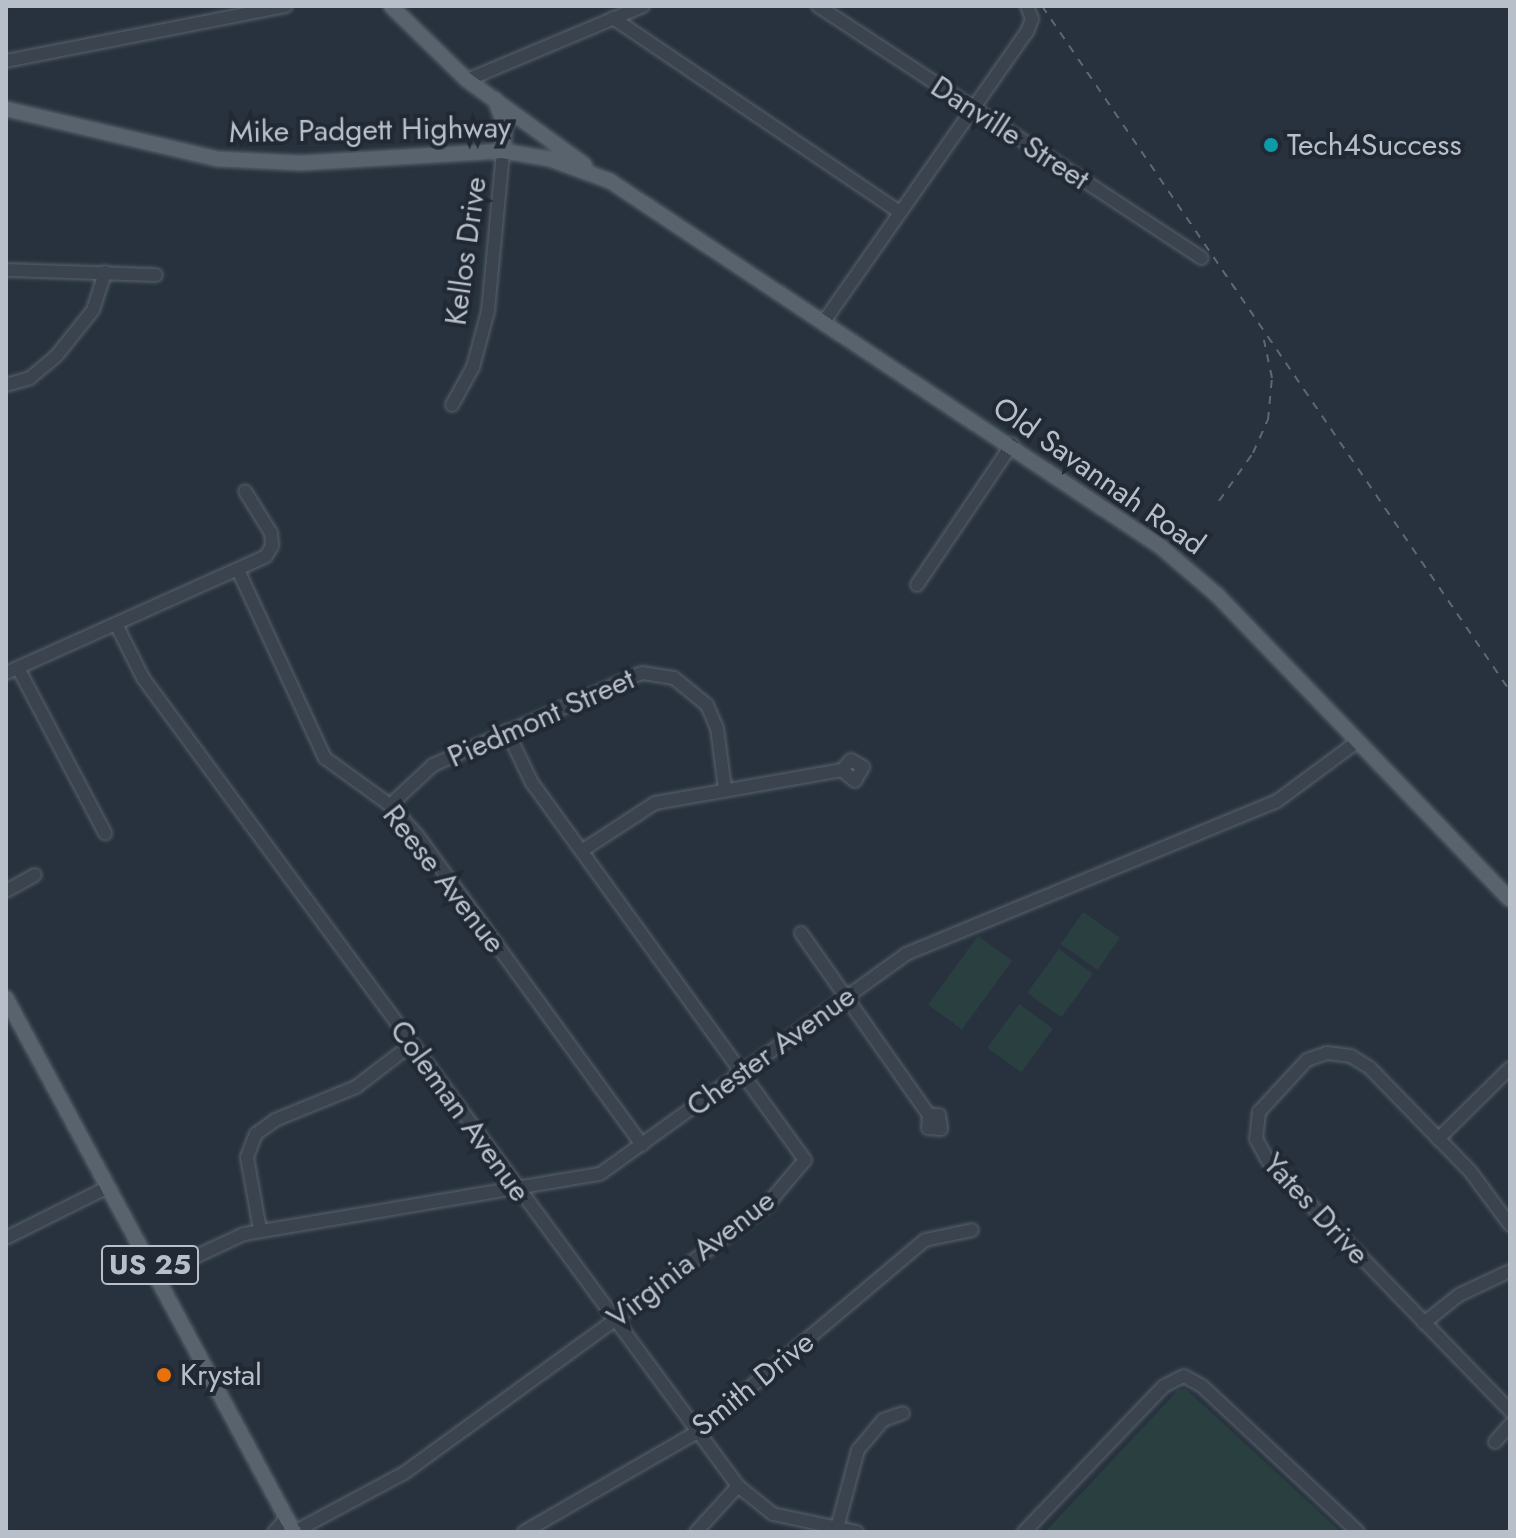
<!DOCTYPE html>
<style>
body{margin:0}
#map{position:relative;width:1516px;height:1538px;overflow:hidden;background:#27323e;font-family:Jost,sans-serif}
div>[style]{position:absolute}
.green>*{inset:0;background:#2a4040;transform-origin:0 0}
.roads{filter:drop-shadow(0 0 2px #59626c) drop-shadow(0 0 2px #59626c)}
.minor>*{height:12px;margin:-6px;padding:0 6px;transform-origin:6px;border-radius:6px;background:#3b444e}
.major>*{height:14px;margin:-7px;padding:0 7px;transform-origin:7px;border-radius:7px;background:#59636e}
.rail>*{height:2px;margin-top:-1px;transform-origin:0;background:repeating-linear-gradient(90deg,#5e6875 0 8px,transparent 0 16px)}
.dots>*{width:22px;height:22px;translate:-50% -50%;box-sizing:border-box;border:4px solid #202934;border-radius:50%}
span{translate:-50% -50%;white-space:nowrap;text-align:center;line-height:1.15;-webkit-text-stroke:8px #202934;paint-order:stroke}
.shield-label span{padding:2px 6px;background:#202934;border:2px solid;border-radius:6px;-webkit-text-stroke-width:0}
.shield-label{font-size:28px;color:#b8bfc9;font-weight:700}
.street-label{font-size:30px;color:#b8bfc9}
.poi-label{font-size:30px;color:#b8bfc9}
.left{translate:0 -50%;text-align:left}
.frame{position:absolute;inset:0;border:8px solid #b8bfc9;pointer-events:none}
</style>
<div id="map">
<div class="green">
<i style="left:1083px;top:912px;width:45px;height:39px;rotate:35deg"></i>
<i style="left:978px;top:936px;width:42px;height:85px;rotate:36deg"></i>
<i style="left:1059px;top:949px;width:42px;height:54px;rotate:36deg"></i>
<i style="left:1019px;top:1004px;width:42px;height:54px;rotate:36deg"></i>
<i style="clip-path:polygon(1186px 1389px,1341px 1532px,1045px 1532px,1178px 1390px)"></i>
</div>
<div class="roads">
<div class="minor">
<i style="left:818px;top:6px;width:459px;rotate:33.3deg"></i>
<i style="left:613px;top:18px;width:346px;rotate:34.1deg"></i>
<i style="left:6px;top:61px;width:285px;rotate:-11.1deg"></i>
<i style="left:467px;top:80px;width:191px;rotate:-22.8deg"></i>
<i style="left:6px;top:270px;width:150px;rotate:1.9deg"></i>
<i style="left:825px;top:320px;width:352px;rotate:-55deg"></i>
<i style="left:1027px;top:32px;width:14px;rotate:-69deg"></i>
<i style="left:1032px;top:19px;width:14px;rotate:-111deg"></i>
<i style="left:6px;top:385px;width:25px;rotate:-16deg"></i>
<i style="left:30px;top:378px;width:35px;rotate:-40deg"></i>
<i style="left:57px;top:355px;width:58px;rotate:-51.3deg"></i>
<i style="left:93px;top:310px;width:40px;rotate:-72deg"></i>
<i style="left:452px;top:405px;width:43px;rotate:-61.1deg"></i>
<i style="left:473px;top:367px;width:58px;rotate:-75deg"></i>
<i style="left:488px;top:311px;width:161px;rotate:-84.6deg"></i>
<i style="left:238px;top:570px;width:207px;rotate:65.2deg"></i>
<i style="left:325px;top:758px;width:80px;rotate:35.9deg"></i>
<i style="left:390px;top:805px;width:40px;rotate:48deg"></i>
<i style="left:417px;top:835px;width:383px;rotate:54deg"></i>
<i style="left:917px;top:585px;width:170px;rotate:-56deg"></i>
<i style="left:116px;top:624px;width:60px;rotate:63.4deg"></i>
<i style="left:143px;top:678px;width:1003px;rotate:53.63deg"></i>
<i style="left:738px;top:1486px;width:45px;rotate:38.7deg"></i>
<i style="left:773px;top:1514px;width:86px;rotate:12.1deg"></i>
<i style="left:18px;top:668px;width:187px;rotate:62.2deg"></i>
<i style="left:6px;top:673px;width:285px;rotate:-24.2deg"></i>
<i style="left:266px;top:556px;width:12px;rotate:-59deg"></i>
<i style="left:272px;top:546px;width:13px;rotate:-94deg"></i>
<i style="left:271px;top:533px;width:49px;rotate:-121.8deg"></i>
<i style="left:390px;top:805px;width:59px;rotate:-42.9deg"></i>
<i style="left:433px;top:765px;width:228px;rotate:-23.8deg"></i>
<i style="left:642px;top:673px;width:32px;rotate:9deg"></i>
<i style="left:674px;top:678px;width:43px;rotate:39.3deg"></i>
<i style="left:707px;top:705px;width:25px;rotate:67deg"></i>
<i style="left:717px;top:728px;width:62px;rotate:82.5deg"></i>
<i style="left:583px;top:850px;width:86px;rotate:-33.1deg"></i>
<i style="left:655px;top:803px;width:190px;rotate:-10deg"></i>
<i style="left:842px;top:770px;width:13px;rotate:-48deg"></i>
<i style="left:851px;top:760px;width:14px;rotate:30deg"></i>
<i style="left:863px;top:767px;width:16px;rotate:120deg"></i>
<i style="left:855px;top:781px;width:17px;rotate:-140deg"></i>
<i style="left:6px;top:891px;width:33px;rotate:-29deg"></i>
<i style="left:801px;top:933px;width:223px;rotate:54.9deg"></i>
<i style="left:929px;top:1115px;width:13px;rotate:94deg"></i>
<i style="left:928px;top:1128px;width:13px;rotate:4deg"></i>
<i style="left:941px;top:1129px;width:14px;rotate:-98deg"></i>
<i style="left:939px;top:1115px;width:10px;rotate:180deg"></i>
<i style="left:1438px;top:1139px;width:101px;rotate:-44.6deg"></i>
<i style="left:1510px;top:1225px;width:67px;rotate:-126.5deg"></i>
<i style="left:1470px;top:1171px;width:144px;rotate:-134.2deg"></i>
<i style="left:1370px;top:1068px;width:22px;rotate:-148deg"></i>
<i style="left:1351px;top:1056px;width:24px;rotate:-173deg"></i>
<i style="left:1327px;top:1053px;width:21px;rotate:161deg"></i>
<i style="left:1307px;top:1060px;width:71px;rotate:132.7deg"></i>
<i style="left:1259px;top:1112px;width:27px;rotate:96deg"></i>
<i style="left:1256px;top:1139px;width:26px;rotate:61deg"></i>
<i style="left:1269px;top:1162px;width:347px;rotate:45.9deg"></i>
<i style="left:260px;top:1230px;width:74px;rotate:-100.1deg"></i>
<i style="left:247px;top:1157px;width:25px;rotate:-69deg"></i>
<i style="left:256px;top:1134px;width:24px;rotate:-36deg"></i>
<i style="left:275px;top:1120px;width:87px;rotate:-22.2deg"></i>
<i style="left:356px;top:1087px;width:71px;rotate:-37.5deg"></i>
<i style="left:6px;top:1238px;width:114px;rotate:-26.6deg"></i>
<i style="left:156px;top:1275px;width:97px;rotate:-25deg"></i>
<i style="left:244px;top:1234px;width:361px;rotate:-9.6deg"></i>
<i style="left:600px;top:1174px;width:377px;rotate:-35.7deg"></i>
<i style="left:906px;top:954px;width:401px;rotate:-22.4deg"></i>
<i style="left:1277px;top:801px;width:101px;rotate:-36.5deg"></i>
<i style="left:1424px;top:1323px;width:45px;rotate:-38.7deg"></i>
<i style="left:1459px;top:1295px;width:56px;rotate:-25.2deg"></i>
<i style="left:1495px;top:1442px;width:23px;rotate:-49deg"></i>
<i style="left:837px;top:1528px;width:81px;rotate:-74.9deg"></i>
<i style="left:858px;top:1450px;width:39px;rotate:-50deg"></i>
<i style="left:883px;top:1420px;width:21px;rotate:-19deg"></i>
<i style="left:274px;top:1532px;width:19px;rotate:-47deg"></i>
<i style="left:294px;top:1532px;width:125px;rotate:-28.2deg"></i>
<i style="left:404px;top:1473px;width:258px;rotate:-36deg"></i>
<i style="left:613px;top:1321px;width:191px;rotate:-36.9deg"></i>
<i style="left:766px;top:1206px;width:60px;rotate:-49.7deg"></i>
<i style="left:805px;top:1160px;width:465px;rotate:-125.9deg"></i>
<i style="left:532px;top:783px;width:58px;rotate:-115.7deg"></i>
<i style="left:524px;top:1532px;width:200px;rotate:-30deg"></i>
<i style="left:697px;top:1432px;width:298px;rotate:-40.1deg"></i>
<i style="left:925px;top:1240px;width:48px;rotate:-12deg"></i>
<i style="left:696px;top:1532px;width:62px;rotate:-47.6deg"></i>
<i style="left:1024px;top:1532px;width:202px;rotate:-46.2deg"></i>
<i style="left:1164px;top:1386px;width:22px;rotate:-27deg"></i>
<i style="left:1184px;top:1376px;width:21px;rotate:29deg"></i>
<i style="left:1202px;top:1386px;width:214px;rotate:43.1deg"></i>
</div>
<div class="major">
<i style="left:391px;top:6px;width:106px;rotate:44.2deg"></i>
<i style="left:467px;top:80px;width:145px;rotate:35.8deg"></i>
<i style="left:495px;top:99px;width:29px;rotate:70deg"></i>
<i style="left:505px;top:126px;width:25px;rotate:95deg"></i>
<i style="left:6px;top:109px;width:218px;rotate:13.3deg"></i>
<i style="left:218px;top:159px;width:83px;rotate:2.8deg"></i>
<i style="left:301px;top:163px;width:202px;rotate:-3.4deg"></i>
<i style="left:503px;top:151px;width:48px;rotate:9.7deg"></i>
<i style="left:550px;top:159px;width:64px;rotate:20.1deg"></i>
<i style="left:610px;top:181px;width:661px;rotate:33.59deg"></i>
<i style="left:1161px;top:547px;width:74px;rotate:40.6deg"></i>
<i style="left:1217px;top:595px;width:422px;rotate:46.1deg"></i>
<i style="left:6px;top:998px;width:607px;rotate:61.66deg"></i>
</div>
</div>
<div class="rail">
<i style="left:1042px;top:6px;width:830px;rotate:55.66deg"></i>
<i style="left:1219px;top:501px;width:59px;rotate:-54.7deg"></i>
<i style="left:1253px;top:453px;width:36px;rotate:-66deg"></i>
<i style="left:1268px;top:420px;width:42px;rotate:-84.6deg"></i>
<i style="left:1272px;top:378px;width:39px;rotate:-102deg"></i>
</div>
<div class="dots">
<i style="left:1271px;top:145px;background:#0f9aa8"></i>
<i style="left:164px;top:1375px;background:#e8710a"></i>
</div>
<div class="shield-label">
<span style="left:150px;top:1265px">US 25</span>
</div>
<div class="street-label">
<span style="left:370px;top:130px;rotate:-1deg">Mike Padgett Highway</span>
<span style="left:1010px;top:133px;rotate:33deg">Danville Street</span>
<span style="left:466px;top:251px;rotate:-82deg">Kellos Drive</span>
<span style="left:1099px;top:476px;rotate:35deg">Old Savannah Road</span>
<span style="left:541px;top:718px;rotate:-24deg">Piedmont Street</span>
<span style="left:444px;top:879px;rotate:52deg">Reese Avenue</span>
<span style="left:771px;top:1051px;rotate:-36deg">Chester Avenue</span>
<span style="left:460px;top:1111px;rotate:54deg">Coleman Avenue</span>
<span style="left:1316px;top:1209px;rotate:47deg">Yates Drive</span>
<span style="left:691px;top:1259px;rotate:-38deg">Virginia Avenue</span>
<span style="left:753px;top:1384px;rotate:-39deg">Smith Drive</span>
</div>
<div class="poi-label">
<span class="left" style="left:1287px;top:145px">Tech4Success</span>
<span class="left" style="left:180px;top:1375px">Krystal</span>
</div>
<div class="frame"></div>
</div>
